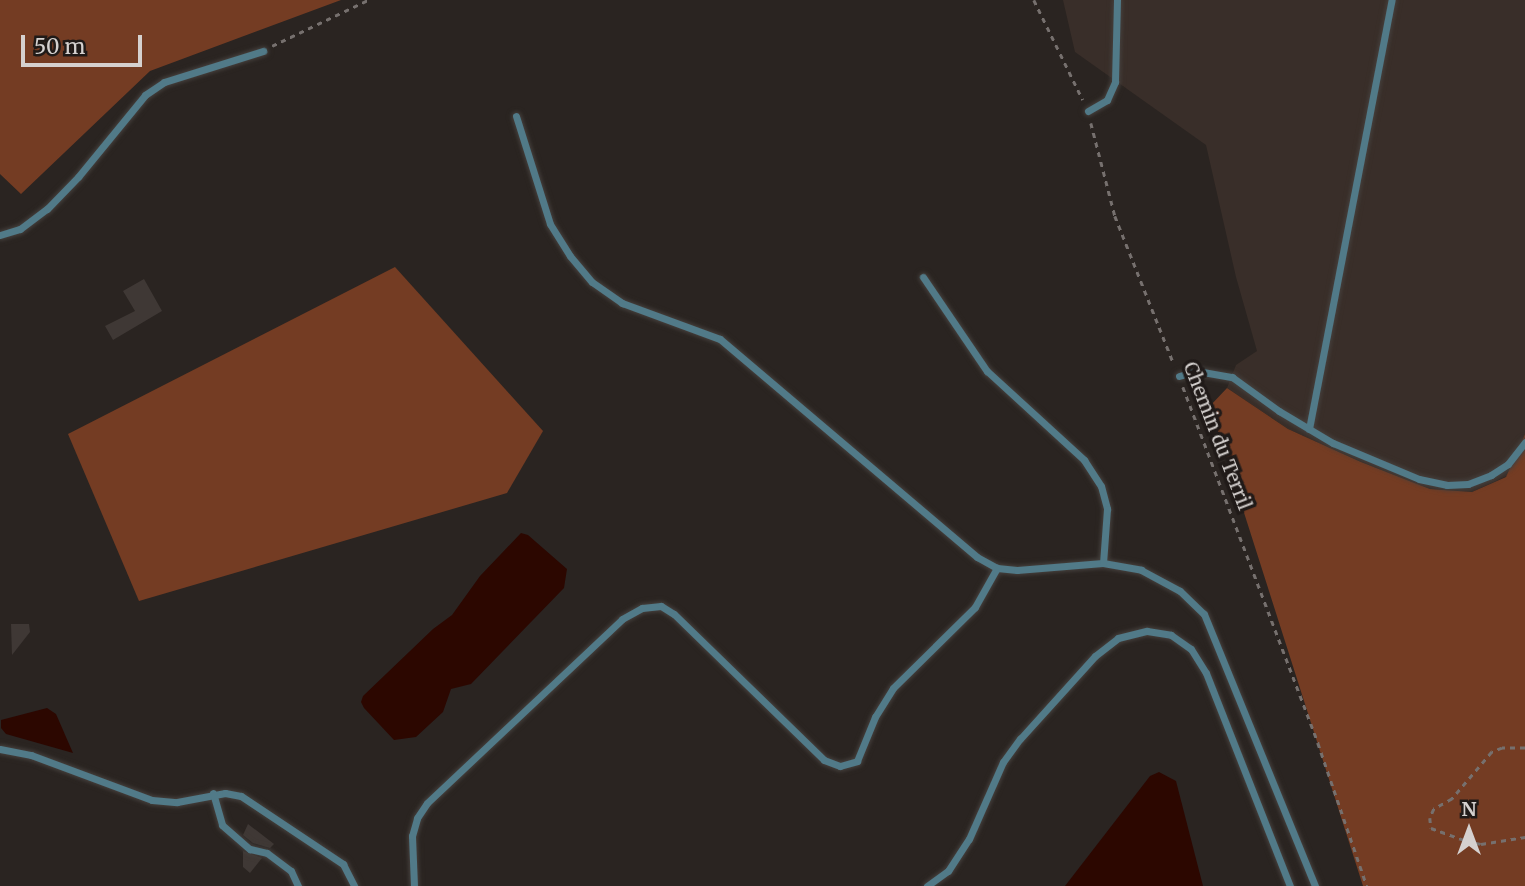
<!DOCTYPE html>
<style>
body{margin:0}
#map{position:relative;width:1525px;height:886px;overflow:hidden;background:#2a2421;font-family:Merriweather,serif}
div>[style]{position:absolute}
.built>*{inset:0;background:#392e29}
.green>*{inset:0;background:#743c23}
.water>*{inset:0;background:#2c0700}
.building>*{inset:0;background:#3f3835}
.path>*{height:2.5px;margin-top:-1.25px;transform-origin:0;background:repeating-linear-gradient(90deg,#76706e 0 5px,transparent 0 10px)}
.roads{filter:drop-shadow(0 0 2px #45403d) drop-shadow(0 0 2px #45403d)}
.service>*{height:7px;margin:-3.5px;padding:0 3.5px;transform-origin:3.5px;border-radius:3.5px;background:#517a88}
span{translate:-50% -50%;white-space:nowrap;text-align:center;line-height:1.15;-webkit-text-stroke:7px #201a18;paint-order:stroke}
.street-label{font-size:19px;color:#d5d1cf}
.north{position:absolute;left:1434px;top:795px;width:70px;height:70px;-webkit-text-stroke:5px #201a18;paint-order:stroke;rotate:0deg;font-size:19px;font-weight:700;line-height:28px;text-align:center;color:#d5d1cf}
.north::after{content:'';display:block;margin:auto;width:24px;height:32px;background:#d5d1cf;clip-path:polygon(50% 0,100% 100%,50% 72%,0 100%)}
.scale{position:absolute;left:21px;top:35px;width:121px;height:32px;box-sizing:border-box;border:4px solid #d5d1cf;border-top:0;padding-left:9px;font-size:21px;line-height:24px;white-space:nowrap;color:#d5d1cf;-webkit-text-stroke:5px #201a18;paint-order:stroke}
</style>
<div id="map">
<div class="built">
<i style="clip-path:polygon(1063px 0,1525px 0,1525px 434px,1507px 476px,1472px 492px,1430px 489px,1361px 462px,1288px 429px,1227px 388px,1236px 365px,1257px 351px,1236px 277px,1206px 145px,1075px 52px)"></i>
</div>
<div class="green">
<i style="clip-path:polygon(0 0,341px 0,150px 71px,21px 194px,0 174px)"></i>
<i style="clip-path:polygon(395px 267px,543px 431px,507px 493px,139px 601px,68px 434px)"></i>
<i style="clip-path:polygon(1227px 388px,1288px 429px,1361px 462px,1430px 489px,1472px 492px,1506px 477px,1525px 434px,1525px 886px,1363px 886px,1210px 406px)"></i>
</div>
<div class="water">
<i style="clip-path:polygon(521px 533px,528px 535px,567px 569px,564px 588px,471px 684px,451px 689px,443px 712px,416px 737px,394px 740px,364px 708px,361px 702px,363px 696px,433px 629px,452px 615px,480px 576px)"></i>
<i style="clip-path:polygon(47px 708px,56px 714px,73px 753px,6px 734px,1px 728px,1px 720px)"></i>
<i style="clip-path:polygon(1159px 772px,1176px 781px,1203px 886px,1065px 886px,1150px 776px)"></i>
</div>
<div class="building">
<i style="clip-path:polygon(144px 279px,162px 311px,113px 340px,105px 326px,135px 311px,123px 291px)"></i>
<i style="clip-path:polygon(11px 624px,29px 624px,30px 632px,12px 655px)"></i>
<i style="clip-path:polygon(248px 824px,274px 844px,270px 848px,253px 843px,243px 835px)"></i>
<i style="clip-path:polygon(243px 851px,262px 858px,250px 873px,243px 867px)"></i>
</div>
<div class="path">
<i style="left:1034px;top:0;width:111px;rotate:63.9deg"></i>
<i style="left:272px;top:46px;width:106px;rotate:-25.6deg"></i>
<i style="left:1091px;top:123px;width:96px;rotate:75.5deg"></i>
<i style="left:1115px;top:216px;width:159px;rotate:68.3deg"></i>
<i style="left:1183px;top:387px;width:381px;rotate:69.2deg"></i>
<i style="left:1318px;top:743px;width:151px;rotate:71.1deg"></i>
<i style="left:1525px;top:748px;width:23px;rotate:180deg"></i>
<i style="left:1502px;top:748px;width:11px;rotate:158deg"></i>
<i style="left:1492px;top:752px;width:62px;rotate:130.4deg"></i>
<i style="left:1452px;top:799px;width:21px;rotate:151deg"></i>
<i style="left:1434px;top:809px;width:10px;rotate:114deg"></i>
<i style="left:1430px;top:818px;width:10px;rotate:84deg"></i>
<i style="left:1431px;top:828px;width:37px;rotate:20deg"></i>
<i style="left:1466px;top:841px;width:15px;rotate:11deg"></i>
<i style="left:1481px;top:844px;width:45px;rotate:-9deg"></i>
</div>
<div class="roads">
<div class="service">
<i style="left:1088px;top:111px;width:22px;rotate:-30deg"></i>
<i style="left:1107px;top:100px;width:20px;rotate:-66deg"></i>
<i style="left:1115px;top:82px;width:82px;rotate:-88.6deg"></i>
<i style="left:516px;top:116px;width:113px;rotate:72.5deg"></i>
<i style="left:550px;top:224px;width:38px;rotate:58deg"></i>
<i style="left:570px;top:256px;width:34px;rotate:50deg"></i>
<i style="left:592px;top:282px;width:37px;rotate:35deg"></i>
<i style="left:622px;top:303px;width:104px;rotate:20.2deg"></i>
<i style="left:720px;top:339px;width:337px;rotate:40.3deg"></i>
<i style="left:977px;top:557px;width:23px;rotate:29deg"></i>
<i style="left:997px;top:568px;width:20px;rotate:6deg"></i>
<i style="left:1017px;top:570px;width:86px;rotate:-4.7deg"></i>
<i style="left:1103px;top:563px;width:39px;rotate:10deg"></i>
<i style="left:1141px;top:570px;width:44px;rotate:28.3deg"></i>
<i style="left:1180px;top:591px;width:33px;rotate:44deg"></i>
<i style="left:1204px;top:614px;width:294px;rotate:67.8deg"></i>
<i style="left:0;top:235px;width:21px;rotate:-17deg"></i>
<i style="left:20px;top:229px;width:34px;rotate:-37deg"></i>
<i style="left:47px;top:209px;width:45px;rotate:-45.9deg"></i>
<i style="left:78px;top:177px;width:106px;rotate:-50.7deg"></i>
<i style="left:145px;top:95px;width:23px;rotate:-34deg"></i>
<i style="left:164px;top:82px;width:104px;rotate:-17.4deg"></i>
<i style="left:923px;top:277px;width:114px;rotate:55.8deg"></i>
<i style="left:987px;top:371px;width:132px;rotate:42.5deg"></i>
<i style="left:1084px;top:460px;width:31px;rotate:57deg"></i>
<i style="left:1101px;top:486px;width:24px;rotate:75deg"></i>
<i style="left:1107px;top:509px;width:54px;rotate:94.2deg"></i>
<i style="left:1179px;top:376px;width:19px;rotate:-16deg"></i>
<i style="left:1197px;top:371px;width:36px;rotate:10deg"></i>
<i style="left:1232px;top:377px;width:58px;rotate:35.9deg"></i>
<i style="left:1279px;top:411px;width:63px;rotate:30.7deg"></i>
<i style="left:1333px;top:443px;width:93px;rotate:22.7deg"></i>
<i style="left:1419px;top:479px;width:29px;rotate:12deg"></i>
<i style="left:1447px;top:485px;width:21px;rotate:-3deg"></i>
<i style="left:1468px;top:484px;width:25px;rotate:-21deg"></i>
<i style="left:1491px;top:475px;width:20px;rotate:-33deg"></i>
<i style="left:1508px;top:464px;width:28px;rotate:-52deg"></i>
<i style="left:1309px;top:429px;width:437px;rotate:-79.1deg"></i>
<i style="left:0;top:749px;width:32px;rotate:11deg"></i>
<i style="left:31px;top:755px;width:129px;rotate:20.4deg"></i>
<i style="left:152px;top:800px;width:25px;rotate:5deg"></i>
<i style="left:177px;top:802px;width:49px;rotate:-10.6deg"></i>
<i style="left:225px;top:793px;width:16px;rotate:11deg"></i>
<i style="left:241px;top:796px;width:123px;rotate:33.7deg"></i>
<i style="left:343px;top:864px;width:25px;rotate:63deg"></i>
<i style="left:213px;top:793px;width:33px;rotate:74deg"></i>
<i style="left:222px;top:825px;width:37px;rotate:41deg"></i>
<i style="left:250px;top:849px;width:17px;rotate:13deg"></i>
<i style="left:267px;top:853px;width:30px;rotate:37deg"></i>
<i style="left:291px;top:871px;width:17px;rotate:65deg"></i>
<i style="left:414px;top:886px;width:50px;rotate:-92.3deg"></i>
<i style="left:412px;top:836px;width:19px;rotate:-74deg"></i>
<i style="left:417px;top:818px;width:18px;rotate:-56deg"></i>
<i style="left:427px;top:803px;width:268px;rotate:-43.3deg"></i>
<i style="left:622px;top:619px;width:23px;rotate:-29deg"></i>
<i style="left:642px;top:608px;width:19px;rotate:-6deg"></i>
<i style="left:661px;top:606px;width:15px;rotate:32deg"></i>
<i style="left:674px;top:614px;width:209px;rotate:44.2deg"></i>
<i style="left:824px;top:760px;width:17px;rotate:21deg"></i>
<i style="left:840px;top:766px;width:18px;rotate:-16deg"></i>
<i style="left:857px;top:761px;width:48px;rotate:-67.8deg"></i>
<i style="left:875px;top:717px;width:34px;rotate:-58deg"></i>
<i style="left:893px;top:688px;width:115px;rotate:-44.6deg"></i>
<i style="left:975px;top:607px;width:45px;rotate:-60.6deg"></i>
<i style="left:927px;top:886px;width:26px;rotate:-36deg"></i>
<i style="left:948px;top:871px;width:38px;rotate:-57deg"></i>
<i style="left:969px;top:839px;width:84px;rotate:-66.2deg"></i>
<i style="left:1003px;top:762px;width:29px;rotate:-54deg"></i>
<i style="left:1020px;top:739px;width:112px;rotate:-47.9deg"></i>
<i style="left:1095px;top:656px;width:29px;rotate:-38deg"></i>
<i style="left:1118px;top:638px;width:30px;rotate:-14deg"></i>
<i style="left:1147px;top:631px;width:24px;rotate:9deg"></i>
<i style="left:1171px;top:635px;width:24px;rotate:35deg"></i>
<i style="left:1191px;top:649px;width:28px;rotate:58deg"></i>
<i style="left:1206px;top:673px;width:229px;rotate:68.5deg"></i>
</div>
</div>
<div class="street-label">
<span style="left:1217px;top:436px;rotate:69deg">Chemin du Terril</span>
</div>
<div class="north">N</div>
<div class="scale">50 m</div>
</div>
